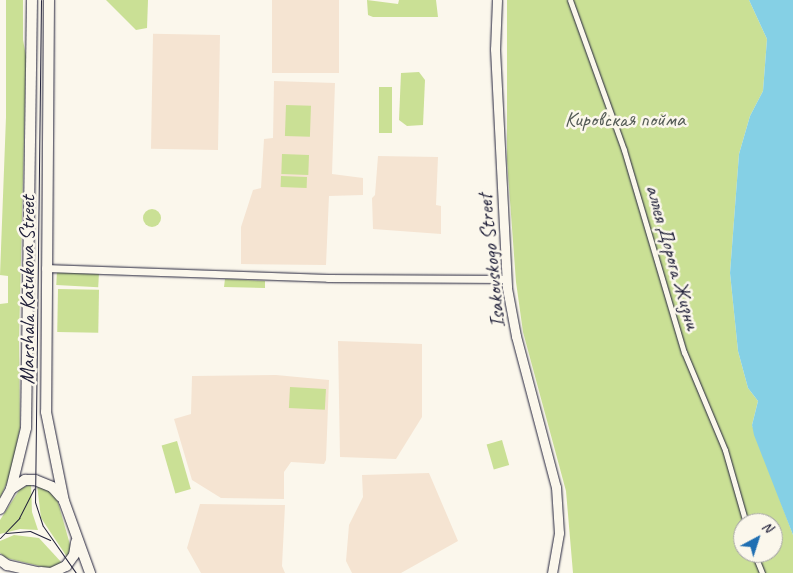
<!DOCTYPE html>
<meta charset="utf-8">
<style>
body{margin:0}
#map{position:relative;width:793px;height:573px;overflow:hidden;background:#fbf7ec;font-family:Caveat,sans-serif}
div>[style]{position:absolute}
.built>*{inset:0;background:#f5e4d2;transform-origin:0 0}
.green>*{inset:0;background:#cae095;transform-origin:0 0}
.round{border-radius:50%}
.water>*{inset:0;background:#85d0e5}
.roads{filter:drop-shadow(0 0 1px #22223b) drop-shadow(0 0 1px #22223b)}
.pedestrian>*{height:5px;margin:-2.5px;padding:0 2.5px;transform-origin:2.5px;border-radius:2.5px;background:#fbf7ec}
.minor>*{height:7px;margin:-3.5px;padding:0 3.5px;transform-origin:3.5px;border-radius:3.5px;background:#fbf7ec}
.tertiary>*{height:9px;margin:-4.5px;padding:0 4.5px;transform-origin:4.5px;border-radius:4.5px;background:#fbf7ec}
.secondary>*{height:10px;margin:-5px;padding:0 5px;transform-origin:5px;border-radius:5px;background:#fbf7ec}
.tram>*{height:1px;margin:-0.5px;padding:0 0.5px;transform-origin:0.5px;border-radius:0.5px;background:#22223b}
span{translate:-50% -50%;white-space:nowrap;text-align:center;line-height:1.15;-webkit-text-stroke:5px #fbf7ec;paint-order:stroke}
.park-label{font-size:21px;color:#545b56}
.street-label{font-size:21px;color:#22223b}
.north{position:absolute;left:733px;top:513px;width:50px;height:50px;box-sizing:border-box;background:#fbf7ec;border:1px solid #a4a2a5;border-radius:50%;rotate:40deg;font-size:14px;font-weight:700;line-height:20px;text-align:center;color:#22223b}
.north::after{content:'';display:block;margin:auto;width:18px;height:22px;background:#1f6fb2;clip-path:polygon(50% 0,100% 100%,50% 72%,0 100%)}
</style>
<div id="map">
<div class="built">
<i style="left:272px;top:0;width:67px;height:73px"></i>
<i style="left:220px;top:35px;width:115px;height:67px;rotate:91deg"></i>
<i style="clip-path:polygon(274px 81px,335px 83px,332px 174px,363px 178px,363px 195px,329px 196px,326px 265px,241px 264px,241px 227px,253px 190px,261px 188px,264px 139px,273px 138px)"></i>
<i style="clip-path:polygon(378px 156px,438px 157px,436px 205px,441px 206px,441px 234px,373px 229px,372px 198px,375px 195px)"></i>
<i style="clip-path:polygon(338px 341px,422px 344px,422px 417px,396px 459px,340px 457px)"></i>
<i style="clip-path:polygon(276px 375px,329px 380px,326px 460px,324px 464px,291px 462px,284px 472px,284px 499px,221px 498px,192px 480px,174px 419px,191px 414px,192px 376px)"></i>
<i style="clip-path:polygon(429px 473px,458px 541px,401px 573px,352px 573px,346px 561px,349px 525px,363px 497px,362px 475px)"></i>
<i style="clip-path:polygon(200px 504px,285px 505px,282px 566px,285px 573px,201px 573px,187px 548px)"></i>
</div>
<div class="green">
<i style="clip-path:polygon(6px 0,23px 0,23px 40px,26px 56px,19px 339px,20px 428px,10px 476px,0 498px,0 304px,8px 303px,8px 276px,0 275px,6px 117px)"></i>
<i style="clip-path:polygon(106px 0,148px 0,147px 28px,136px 30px)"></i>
<i style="clip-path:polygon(367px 0,398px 4px,399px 0,436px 0,438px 17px,373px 17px,368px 15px)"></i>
<i style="clip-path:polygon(evenodd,507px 0,749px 0,767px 39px,763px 91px,750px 116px,739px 154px,730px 273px,738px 351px,748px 388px,758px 401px,752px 425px,793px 535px,793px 573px,573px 573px,566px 491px,523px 332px,516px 282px,507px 160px,507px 0,743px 523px,773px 523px,773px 553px,743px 553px,743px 523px)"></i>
<i style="clip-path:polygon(419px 72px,425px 80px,423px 125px,407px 126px,399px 120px,401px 73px)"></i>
<i style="left:379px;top:87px;width:13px;height:46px"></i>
<i style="left:286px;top:105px;width:25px;height:31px;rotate:2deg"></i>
<i style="left:282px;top:154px;width:27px;height:20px;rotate:2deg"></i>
<i style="left:281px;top:176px;width:26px;height:11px;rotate:2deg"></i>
<i class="round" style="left:143px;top:209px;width:18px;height:18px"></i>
<i style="left:57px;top:271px;width:42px;height:14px;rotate:3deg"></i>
<i style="clip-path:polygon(225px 279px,265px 281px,265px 288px,224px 287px)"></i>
<i style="left:58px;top:289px;width:41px;height:43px;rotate:1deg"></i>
<i style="left:290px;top:387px;width:36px;height:21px;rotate:3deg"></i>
<i style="left:502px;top:440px;width:26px;height:16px;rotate:74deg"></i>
<i style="left:177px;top:441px;width:50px;height:16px;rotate:74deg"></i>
<i style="clip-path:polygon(31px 484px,32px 512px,38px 530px,20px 529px,0 534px,0 520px,20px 489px)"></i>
<i style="clip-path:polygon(37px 485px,47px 489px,57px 499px,71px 548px,67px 557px,41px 518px)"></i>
<i style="clip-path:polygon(14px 535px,39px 538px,62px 563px,52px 569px,6px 558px,0 553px,0 541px)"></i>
</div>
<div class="water">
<i style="clip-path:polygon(793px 0,793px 535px,754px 435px,752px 425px,758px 401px,748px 388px,738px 351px,730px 273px,739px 154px,750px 116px,763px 91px,767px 39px,749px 0)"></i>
</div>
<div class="roads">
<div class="pedestrian">
<i style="left:570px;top:0;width:159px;rotate:70.2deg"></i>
<i style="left:624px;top:150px;width:211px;rotate:73.5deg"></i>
<i style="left:684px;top:352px;width:106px;rotate:67.3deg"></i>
<i style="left:725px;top:450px;width:76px;rotate:74deg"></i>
<i style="left:754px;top:553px;width:22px;rotate:68deg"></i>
</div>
<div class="minor">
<i style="left:45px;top:268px;width:283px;rotate:2deg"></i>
<i style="left:328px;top:278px;width:178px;rotate:0.3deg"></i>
</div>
<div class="tertiary">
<i style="left:497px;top:0;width:49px;rotate:92.3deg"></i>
<i style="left:495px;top:49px;width:239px;rotate:87.1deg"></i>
<i style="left:507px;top:288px;width:49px;rotate:79.4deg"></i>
<i style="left:516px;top:336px;width:156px;rotate:75.2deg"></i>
<i style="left:556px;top:487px;width:46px;rotate:86.3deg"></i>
<i style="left:559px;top:533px;width:41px;rotate:99.9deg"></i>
</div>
<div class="secondary">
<i style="left:49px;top:0;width:412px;rotate:90.4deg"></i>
<i style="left:46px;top:412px;width:91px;rotate:78.6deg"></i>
<i style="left:64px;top:501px;width:77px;rotate:70.1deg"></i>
<i style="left:11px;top:489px;width:17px;rotate:-33deg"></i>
<i style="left:25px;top:480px;width:10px"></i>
<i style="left:35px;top:480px;width:18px;rotate:22deg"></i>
<i style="left:52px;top:487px;width:13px;rotate:48deg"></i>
<i style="left:0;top:509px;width:23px;rotate:-61deg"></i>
<i style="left:11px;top:489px;width:63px;rotate:-76.2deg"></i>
<i style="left:26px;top:428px;width:428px;rotate:-89.2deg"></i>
<i style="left:0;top:560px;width:9px;rotate:36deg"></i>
<i style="left:7px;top:565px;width:36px;rotate:13deg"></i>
<i style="left:41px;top:572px;width:10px;rotate:6deg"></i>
<i style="left:51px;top:573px;width:17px;rotate:-25deg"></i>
<i style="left:66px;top:566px;width:14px;rotate:-54deg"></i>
<i style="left:74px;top:555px;width:13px;rotate:-81deg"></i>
</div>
</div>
<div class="tram">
<i style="left:41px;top:0;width:502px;rotate:90.68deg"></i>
<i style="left:35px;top:502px;width:25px;rotate:72deg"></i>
<i style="left:43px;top:526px;width:57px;rotate:54.9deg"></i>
<i style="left:6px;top:533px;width:24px;rotate:-5deg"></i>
<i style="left:30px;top:531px;width:22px;rotate:24deg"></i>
<i style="left:0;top:538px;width:28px;rotate:-46deg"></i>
<i style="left:19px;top:518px;width:33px;rotate:-63deg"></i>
</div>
<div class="park-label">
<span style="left:625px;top:119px">Кировская пойма</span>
</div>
<div class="street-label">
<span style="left:673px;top:257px;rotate:74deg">аллея Дорога Жизни</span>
<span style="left:491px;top:261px;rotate:-96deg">Isakovskogo Street</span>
<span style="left:27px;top:290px;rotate:-90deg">Marshala Katukova Street</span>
</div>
<div class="north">N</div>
</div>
